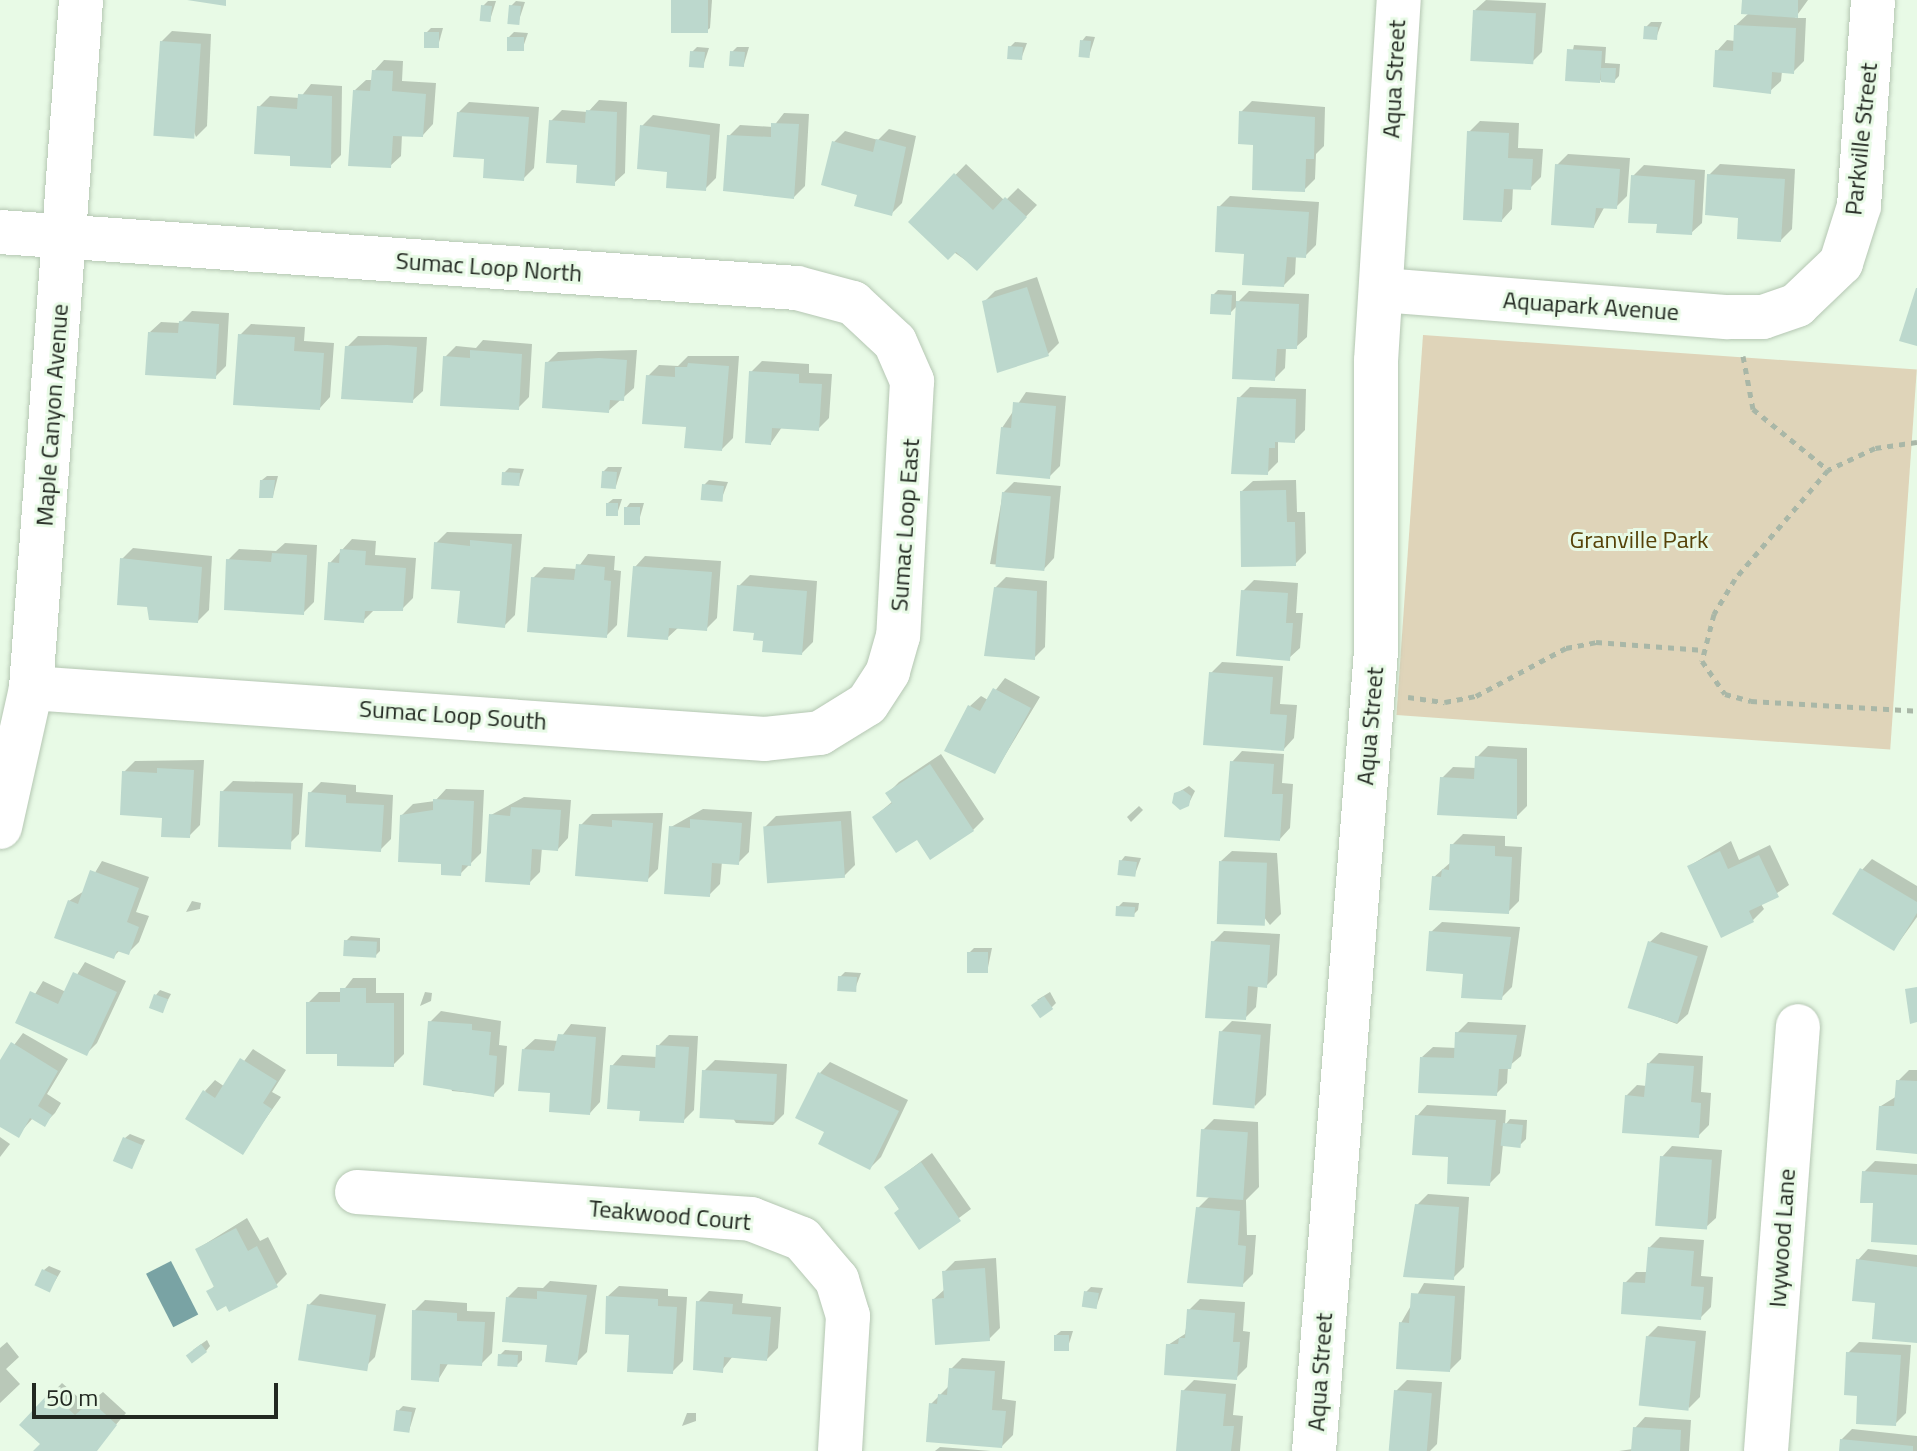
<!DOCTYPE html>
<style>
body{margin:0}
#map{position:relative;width:1917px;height:1451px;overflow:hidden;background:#e8fae6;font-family:"Titillium Web",sans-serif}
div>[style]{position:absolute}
.green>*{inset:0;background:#dfd4b9;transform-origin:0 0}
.water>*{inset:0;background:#79a3a4;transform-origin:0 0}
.shadow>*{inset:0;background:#0003}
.building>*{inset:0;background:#bcd8cd;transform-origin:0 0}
.path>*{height:5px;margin-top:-2.5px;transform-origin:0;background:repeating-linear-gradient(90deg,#a9b7a7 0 6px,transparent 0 12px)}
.roads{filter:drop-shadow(0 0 2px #b5c7b3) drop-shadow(0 0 2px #b5c7b3)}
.minor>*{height:44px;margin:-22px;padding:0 22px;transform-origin:22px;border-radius:22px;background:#fff}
span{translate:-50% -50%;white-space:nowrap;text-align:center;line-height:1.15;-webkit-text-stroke:6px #e8fae6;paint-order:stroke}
.street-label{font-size:24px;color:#222821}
.park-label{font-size:24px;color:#564208}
.scale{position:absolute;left:32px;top:1383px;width:246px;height:36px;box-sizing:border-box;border:4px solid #222821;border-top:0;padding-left:10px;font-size:24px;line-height:28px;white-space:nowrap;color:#222821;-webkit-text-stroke:6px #e8fae6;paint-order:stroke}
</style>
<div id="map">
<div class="green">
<i style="left:1423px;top:335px;width:495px;height:381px;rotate:4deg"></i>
</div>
<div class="water">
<i style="left:171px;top:1261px;width:60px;height:28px;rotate:63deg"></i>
</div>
<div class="shadow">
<i style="clip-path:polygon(673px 0,712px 0,710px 28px,705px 32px)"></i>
<i style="clip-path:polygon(1486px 0,1546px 3px,1542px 52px,1531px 63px,1475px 10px)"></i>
<i style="clip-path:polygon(1744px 0,1808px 0,1795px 18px,1806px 18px,1804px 61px,1793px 72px,1782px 71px,1781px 81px,1770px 91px,1717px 51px,1727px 40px,1735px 41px,1736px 25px,1749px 13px)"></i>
<i style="clip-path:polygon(488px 1px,496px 1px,490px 20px,483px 6px)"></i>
<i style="clip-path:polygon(516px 1px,525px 2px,518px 23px,511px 6px)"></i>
<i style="clip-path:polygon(1651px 22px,1662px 22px,1656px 38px,1646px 27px)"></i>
<i style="clip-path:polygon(431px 28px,443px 28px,438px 46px,426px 33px)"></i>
<i style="clip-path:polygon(172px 31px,211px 34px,207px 126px,196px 137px,161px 42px)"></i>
<i style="clip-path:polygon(514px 32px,528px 33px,522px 50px,509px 37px)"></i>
<i style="clip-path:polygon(1086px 36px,1095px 37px,1089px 56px,1082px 41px)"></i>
<i style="clip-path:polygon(1015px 42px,1027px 43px,1021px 59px,1010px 47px)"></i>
<i style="clip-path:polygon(1574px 45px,1606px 47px,1605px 63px,1620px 64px,1619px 76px,1614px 81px,1567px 79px)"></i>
<i style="clip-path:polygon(697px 47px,709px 48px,703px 66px,692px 52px)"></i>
<i style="clip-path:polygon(737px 47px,749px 47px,744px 64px,732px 52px)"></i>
<i style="clip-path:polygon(384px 60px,403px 61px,402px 81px,436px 83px,433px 124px,423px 135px,402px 134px,401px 156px,390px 166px,355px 90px,366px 80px,373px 80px,374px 71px)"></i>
<i style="clip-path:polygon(311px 84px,342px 86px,341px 155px,330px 166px,292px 154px,259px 107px,270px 96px,300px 98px)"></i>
<i style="clip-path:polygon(599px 100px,627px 102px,625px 173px,614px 183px,580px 163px,551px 121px,562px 110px,588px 112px)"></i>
<i style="clip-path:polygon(1252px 101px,1325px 107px,1324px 146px,1316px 154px,1315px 179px,1304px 190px,1255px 143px,1241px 112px)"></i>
<i style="clip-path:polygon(469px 102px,539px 107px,534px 168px,523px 179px,486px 157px,458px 113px)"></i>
<i style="clip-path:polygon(784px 113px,809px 114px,805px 186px,794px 197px,729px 136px,740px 125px,773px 127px)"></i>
<i style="clip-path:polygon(653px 115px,720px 124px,716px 178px,705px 189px,669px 170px,642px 126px)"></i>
<i style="clip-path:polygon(1480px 121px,1519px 123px,1518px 148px,1543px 149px,1541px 177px,1530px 188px,1513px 187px,1512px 209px,1502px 220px,1469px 132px)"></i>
<i style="clip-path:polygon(889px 129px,916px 136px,902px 203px,891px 214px,860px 193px,834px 142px,845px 131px,878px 140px)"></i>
<i style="clip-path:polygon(1568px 154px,1630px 158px,1627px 196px,1616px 207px,1605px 206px,1594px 226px,1557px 165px)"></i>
<i style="clip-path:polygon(966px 164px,1005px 201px,1018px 188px,1037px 205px,977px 268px,910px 222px)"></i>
<i style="clip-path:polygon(1720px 164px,1795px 169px,1792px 229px,1781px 240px,1740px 216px,1709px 175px)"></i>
<i style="clip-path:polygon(1644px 165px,1705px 170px,1702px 223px,1691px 233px,1633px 176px)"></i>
<i style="clip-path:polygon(1230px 196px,1319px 202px,1316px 245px,1305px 256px,1296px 256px,1295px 274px,1284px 285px,1246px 253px,1219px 207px)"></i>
<i style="clip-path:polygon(1037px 277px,1059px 343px,1048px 354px,998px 370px,984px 302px,995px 291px)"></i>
<i style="clip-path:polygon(1218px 290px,1236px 291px,1236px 304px,1249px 291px,1309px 294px,1307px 337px,1296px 347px,1286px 347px,1285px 368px,1274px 379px,1238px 305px,1231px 312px,1213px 295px)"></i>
<i style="clip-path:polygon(192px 311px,229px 313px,226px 366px,215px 377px,150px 332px,161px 322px,180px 323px)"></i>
<i style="clip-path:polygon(251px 324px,305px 327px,304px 341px,334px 343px,330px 397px,320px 408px,240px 335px)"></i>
<i style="clip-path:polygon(358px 336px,427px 337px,423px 391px,412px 401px,347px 347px)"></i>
<i style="clip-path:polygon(483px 340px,532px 344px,529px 397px,518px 408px,445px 357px,456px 346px,476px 348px)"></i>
<i style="clip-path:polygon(637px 350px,634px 388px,608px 411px,547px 363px,558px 352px)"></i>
<i style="clip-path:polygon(688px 356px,739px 356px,733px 438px,722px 449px,688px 425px,648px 376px,659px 365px,678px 366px)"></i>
<i style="clip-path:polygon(762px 361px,809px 364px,809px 373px,832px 374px,829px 418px,818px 429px,782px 427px,771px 443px,751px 372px)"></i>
<i style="clip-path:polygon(1250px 387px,1306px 389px,1305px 430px,1294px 441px,1278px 442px,1278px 462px,1267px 473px,1239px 398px)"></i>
<i style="clip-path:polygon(1026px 392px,1066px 396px,1060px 466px,1049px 477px,1002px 428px)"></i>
<i style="clip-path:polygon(608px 467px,622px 467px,616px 486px,603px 472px)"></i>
<i style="clip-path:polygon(509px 468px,524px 469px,519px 484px,504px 473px)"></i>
<i style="clip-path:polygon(267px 476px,278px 476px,273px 496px,262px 480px)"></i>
<i style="clip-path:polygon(709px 480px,728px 482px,721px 500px,704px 485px)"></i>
<i style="clip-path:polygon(1296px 480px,1297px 512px,1305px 512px,1306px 553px,1295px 564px,1242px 491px,1253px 481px)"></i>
<i style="clip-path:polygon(1014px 482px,1061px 486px,1054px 558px,1044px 569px,990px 564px,1003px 493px)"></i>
<i style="clip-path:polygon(613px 499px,622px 499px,617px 514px,608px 503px)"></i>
<i style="clip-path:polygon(630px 503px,644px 503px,638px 524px,626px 508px)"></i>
<i style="clip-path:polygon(447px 532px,522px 534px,515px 615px,504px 626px,462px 590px,436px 543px)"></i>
<i style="clip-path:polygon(352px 539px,376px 541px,375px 555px,416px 558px,413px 598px,402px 609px,374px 610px,363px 621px,330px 563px)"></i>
<i style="clip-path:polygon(285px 543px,317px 545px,314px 602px,303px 613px,228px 560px,239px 549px,276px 551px)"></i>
<i style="clip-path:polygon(133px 548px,212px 556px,209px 610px,198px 621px,148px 605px,122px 559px)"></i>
<i style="clip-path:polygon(588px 554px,615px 556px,614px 570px,621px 571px,617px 625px,606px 636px,533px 578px,544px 567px,577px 569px)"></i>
<i style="clip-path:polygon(645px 556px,721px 561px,717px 618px,706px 629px,679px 627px,667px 638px,635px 567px)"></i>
<i style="clip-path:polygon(750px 575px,817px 581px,813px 642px,802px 653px,756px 631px,739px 586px)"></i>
<i style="clip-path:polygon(1006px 577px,1047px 581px,1045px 647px,1034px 658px,995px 588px)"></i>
<i style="clip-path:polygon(1254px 580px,1298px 583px,1296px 613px,1303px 613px,1300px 648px,1289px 658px,1243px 591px)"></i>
<i style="clip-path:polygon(1222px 662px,1283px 666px,1280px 704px,1297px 705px,1294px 738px,1284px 749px,1211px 673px)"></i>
<i style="clip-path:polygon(1005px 678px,1040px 697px,995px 772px,970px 706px,981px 696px,988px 700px)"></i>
<i style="clip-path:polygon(1488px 746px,1527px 748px,1527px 806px,1516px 817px,1442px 778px,1453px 767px,1477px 768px,1477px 757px)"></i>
<i style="clip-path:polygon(1242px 751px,1284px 754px,1282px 783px,1293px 784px,1290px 828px,1280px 839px,1232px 762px)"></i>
<i style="clip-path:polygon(941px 754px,984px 819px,973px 830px,917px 837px,874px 817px,893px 801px,888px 793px,899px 782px)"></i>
<i style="clip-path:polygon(204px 760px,200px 825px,189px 836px,124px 772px,135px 761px)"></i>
<i style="clip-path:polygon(233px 781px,303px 783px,299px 834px,288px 845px,222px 792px)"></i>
<i style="clip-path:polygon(321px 782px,356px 785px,356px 792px,393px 795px,391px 839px,380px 850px,310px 793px)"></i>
<i style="clip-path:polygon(1189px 786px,1195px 791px,1188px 805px,1175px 794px)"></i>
<i style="clip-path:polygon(446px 789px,484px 790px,481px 853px,460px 874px,402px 815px,413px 804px,435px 801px)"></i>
<i style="clip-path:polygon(524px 797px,571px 800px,568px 838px,558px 849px,542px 847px,540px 872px,529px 883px,491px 815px)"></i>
<i style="clip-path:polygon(1139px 806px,1143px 810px,1131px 822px,1127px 817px)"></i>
<i style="clip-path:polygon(703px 809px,752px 812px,749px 852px,738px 863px,722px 861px,720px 884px,709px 895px,671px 827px)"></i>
<i style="clip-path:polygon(851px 811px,855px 865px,844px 876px,765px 827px,776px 816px)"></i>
<i style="clip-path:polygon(663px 813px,658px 869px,647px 880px,581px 825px,592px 814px)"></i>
<i style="clip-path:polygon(1463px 834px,1505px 836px,1505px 846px,1522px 847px,1519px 901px,1508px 912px,1434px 877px,1451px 862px,1452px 845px)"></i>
<i style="clip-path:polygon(1731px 841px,1739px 860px,1770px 845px,1789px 885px,1761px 904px,1764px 909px,1753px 920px,1722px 935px,1689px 866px)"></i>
<i style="clip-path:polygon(1232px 851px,1277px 853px,1281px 914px,1270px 925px,1221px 861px)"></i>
<i style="clip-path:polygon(1125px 856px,1141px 858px,1135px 874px,1121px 861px)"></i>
<i style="clip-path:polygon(1872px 859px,1917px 886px,1917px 917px,1894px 949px,1862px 870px)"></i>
<i style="clip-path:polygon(102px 861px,149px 877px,136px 912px,149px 916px,139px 942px,128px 953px,120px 950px,113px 957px,69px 901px,84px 891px)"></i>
<i style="clip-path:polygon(192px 901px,201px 903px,200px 909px,186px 912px)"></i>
<i style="clip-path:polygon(1123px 902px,1139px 903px,1138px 910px,1133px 915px,1118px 907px)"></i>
<i style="clip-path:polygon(1442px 922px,1520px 927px,1512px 987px,1501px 998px,1465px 972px,1431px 932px)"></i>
<i style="clip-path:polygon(1224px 931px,1280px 934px,1277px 975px,1266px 986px,1258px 985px,1256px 1007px,1245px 1018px,1213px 942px)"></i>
<i style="clip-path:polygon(1661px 932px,1708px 946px,1688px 1014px,1677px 1024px,1631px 1007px,1650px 942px)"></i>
<i style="clip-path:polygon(351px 936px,380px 938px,380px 951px,375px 956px,346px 941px)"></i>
<i style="clip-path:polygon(974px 948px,992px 948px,987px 972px,969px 953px)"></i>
<i style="clip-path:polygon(85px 962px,126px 981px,97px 1043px,86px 1054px,18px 1022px,43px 981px,66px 992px)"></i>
<i style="clip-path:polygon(845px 972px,861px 973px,855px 989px,840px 977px)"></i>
<i style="clip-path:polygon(353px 978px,376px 978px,376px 993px,404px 993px,404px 1054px,393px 1065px,339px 1052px,308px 1003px,319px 992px,342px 992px)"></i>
<i style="clip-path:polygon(160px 990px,171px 994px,162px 1011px,156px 995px)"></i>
<i style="clip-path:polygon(425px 992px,432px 993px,431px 1001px,420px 1006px)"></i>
<i style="clip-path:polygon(1050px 992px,1056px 1003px,1051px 1008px,1037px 1000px)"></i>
<i style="clip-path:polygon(441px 1011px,501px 1021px,499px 1045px,507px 1046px,504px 1084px,493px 1095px,452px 1091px,430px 1022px)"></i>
<i style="clip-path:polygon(1232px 1021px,1271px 1024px,1266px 1095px,1255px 1106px,1221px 1032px)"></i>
<i style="clip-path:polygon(1468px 1022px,1526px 1025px,1521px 1056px,1508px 1067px,1507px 1083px,1496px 1094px,1422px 1057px,1433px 1047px,1457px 1048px,1457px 1033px)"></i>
<i style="clip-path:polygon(571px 1024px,606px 1027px,600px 1102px,590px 1113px,552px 1092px,524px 1049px,535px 1039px,558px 1041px)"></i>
<i style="clip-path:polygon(23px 1033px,68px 1059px,47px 1094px,61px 1103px,55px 1113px,44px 1124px,33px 1118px,18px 1135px,0 1124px,0 1064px)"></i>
<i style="clip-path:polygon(669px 1035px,698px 1036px,694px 1110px,683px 1121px,642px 1109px,612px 1066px,622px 1055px,658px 1057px,658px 1046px)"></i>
<i style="clip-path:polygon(253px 1049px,286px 1070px,272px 1092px,281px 1097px,242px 1152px,205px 1091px,215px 1080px,225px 1087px)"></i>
<i style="clip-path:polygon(1659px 1053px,1703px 1056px,1701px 1092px,1711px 1093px,1709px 1125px,1698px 1136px,1626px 1096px,1637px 1085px,1647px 1086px,1648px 1064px)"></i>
<i style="clip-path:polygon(715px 1060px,787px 1064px,784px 1114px,773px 1125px,736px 1123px,704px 1071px)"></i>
<i style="clip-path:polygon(830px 1062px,908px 1100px,881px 1157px,870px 1168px,826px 1131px,820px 1073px)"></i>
<i style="clip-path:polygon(1909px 1070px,1917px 1070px,1917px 1152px,1881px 1106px,1897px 1096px,1898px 1081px)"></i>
<i style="clip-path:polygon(1427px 1105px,1506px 1110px,1505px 1125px,1510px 1119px,1527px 1120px,1526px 1139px,1521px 1144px,1503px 1144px,1500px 1173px,1489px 1184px,1450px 1155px,1417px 1116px)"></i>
<i style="clip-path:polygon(1214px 1119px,1258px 1122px,1259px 1187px,1246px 1200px,1247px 1235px,1256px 1235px,1253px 1274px,1242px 1285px,1198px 1208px,1210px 1196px,1203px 1130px)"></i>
<i style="clip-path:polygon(130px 1134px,145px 1140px,132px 1166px,125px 1138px)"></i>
<i style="clip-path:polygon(0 1137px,10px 1144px,0 1157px)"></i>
<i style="clip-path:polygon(1672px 1146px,1722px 1150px,1716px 1218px,1705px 1228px,1662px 1157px)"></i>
<i style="clip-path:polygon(932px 1153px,971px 1209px,920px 1247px,887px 1187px)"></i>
<i style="clip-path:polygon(1875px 1161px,1917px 1164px,1917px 1243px,1875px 1202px,1864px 1172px)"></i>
<i style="clip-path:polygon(1428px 1194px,1469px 1197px,1464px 1267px,1453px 1278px,1417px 1205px)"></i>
<i style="clip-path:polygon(247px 1218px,260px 1241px,268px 1237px,287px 1274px,276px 1285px,227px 1303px,209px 1292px,215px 1285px,197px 1249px)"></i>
<i style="clip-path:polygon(1660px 1237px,1704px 1240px,1701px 1276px,1713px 1277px,1711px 1307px,1700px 1318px,1625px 1283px,1636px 1272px,1648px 1272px,1649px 1248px)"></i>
<i style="clip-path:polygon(1868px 1249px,1917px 1255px,1917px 1341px,1877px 1301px,1858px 1260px)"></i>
<i style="clip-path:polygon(996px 1258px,1000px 1328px,989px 1339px,934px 1299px,945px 1289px,944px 1272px,955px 1261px)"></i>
<i style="clip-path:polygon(49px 1266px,61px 1271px,49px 1291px,44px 1270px)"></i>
<i style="clip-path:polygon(550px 1281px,597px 1285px,587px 1352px,576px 1363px,549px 1344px,508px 1297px,518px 1287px,543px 1288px)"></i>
<i style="clip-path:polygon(1424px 1283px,1465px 1286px,1461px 1359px,1450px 1370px,1401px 1323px)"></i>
<i style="clip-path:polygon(619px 1286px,668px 1289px,668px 1296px,687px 1297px,683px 1361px,672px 1372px,631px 1334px,608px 1296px)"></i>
<i style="clip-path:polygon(1091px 1287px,1103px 1288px,1097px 1305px,1086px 1292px)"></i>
<i style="clip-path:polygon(709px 1291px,743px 1294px,742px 1303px,781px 1307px,778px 1348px,767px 1359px,733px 1356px,722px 1370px,698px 1302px)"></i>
<i style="clip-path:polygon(320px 1294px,386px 1304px,375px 1357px,364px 1368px,309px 1305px)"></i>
<i style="clip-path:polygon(1200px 1299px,1245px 1302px,1243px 1331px,1250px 1332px,1247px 1367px,1236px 1378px,1168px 1345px,1185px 1334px,1189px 1310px)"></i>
<i style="clip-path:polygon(425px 1300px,467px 1303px,467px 1311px,495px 1312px,492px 1353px,481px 1364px,449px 1362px,438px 1380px,414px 1311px)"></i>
<i style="clip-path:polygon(1658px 1326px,1706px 1331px,1700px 1397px,1689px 1408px,1647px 1337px)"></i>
<i style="clip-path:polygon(1061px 1331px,1073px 1331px,1067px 1350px,1056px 1335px)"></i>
<i style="clip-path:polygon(207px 1340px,210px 1346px,206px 1351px,193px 1350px)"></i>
<i style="clip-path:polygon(7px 1342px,19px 1357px,6px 1369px,20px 1384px,0 1403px,0 1348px)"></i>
<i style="clip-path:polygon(1859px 1342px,1911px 1345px,1906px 1413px,1895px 1424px,1860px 1394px,1848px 1353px)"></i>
<i style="clip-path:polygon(505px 1350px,522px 1351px,522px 1360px,517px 1365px,500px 1355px)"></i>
<i style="clip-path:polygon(962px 1358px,1005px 1361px,1002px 1399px,1016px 1401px,1013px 1435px,1002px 1446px,931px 1404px,949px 1386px,951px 1369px)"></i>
<i style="clip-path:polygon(1194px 1380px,1236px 1384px,1233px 1415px,1243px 1416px,1240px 1451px,1178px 1451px,1183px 1391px)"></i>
<i style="clip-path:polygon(1407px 1380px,1442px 1382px,1437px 1444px,1430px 1451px,1392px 1451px,1396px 1391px)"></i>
<i style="clip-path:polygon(62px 1383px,87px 1405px,103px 1392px,126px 1413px,93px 1451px,35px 1451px,42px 1444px,22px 1425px)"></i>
<i style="clip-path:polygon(403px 1406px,416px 1408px,409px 1431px,398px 1411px)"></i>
<i style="clip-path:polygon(687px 1413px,696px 1413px,696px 1421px,682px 1426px)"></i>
<i style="clip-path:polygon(1645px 1417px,1691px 1420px,1689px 1451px,1619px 1451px,1633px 1449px,1635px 1428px)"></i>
<i style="clip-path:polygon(1852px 1429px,1917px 1436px,1917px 1451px,1841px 1451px,1841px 1440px)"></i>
<i style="clip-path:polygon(940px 1447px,991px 1451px,935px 1451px)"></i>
</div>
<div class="building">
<i style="clip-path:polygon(187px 0,226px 0,226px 6px)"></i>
<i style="left:671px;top:0;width:37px;height:33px"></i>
<i style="clip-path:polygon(1742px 0,1798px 0,1798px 18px,1741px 14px)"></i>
<i style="left:481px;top:5px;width:11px;height:16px;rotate:5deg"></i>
<i style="left:509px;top:5px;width:12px;height:19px;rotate:5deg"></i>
<i style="left:1473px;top:10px;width:63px;height:51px;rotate:3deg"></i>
<i style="clip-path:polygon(1734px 25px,1796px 28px,1794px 74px,1772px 72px,1771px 94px,1713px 87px,1715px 50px,1733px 51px)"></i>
<i style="left:1644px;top:26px;width:14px;height:13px;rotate:4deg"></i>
<i style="left:424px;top:32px;width:15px;height:16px"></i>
<i style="left:507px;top:37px;width:17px;height:14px"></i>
<i style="left:1080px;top:40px;width:11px;height:17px;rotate:5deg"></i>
<i style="left:160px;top:41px;width:41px;height:95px;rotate:4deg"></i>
<i style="left:1008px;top:46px;width:15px;height:13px;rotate:4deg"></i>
<i style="clip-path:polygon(1567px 49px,1602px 51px,1601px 68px,1616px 68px,1615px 83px,1601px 82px,1601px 70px,1600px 83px,1565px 81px)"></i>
<i style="left:690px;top:51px;width:15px;height:16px;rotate:4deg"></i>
<i style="left:730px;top:51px;width:15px;height:15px;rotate:4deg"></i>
<i style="clip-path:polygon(372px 70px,393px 71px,392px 91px,426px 94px,423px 137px,393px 136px,391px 168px,348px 166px,353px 90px,370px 91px)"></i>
<i style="clip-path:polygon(298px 94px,332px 96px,331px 168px,290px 166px,290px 156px,254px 154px,257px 106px,297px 109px)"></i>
<i style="clip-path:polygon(586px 110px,617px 112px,615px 186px,576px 183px,577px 165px,546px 163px,549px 120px,585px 123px)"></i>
<i style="clip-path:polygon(1239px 111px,1315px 117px,1314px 159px,1306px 159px,1305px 192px,1252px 190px,1253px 145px,1238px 144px)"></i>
<i style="clip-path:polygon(457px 112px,529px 117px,524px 181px,483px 178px,484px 159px,453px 157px)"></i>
<i style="clip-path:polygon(771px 123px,799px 124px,794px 199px,723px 191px,727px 135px,771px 137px)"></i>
<i style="clip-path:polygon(640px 125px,710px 135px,706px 191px,666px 188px,667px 172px,637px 169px)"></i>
<i style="clip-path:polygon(1467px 131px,1509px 133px,1508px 158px,1533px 159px,1531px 190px,1504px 189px,1502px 222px,1463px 220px)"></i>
<i style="clip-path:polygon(876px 139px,906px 147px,892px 216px,854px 206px,857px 195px,821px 185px,832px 141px,873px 152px)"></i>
<i style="clip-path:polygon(1555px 164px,1620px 169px,1617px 209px,1596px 208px,1594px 228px,1551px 225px)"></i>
<i style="clip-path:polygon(954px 173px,993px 210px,1005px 197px,1027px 217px,977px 271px,956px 252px,948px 260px,908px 222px)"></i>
<i style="clip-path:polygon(1707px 174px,1785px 179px,1781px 242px,1737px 239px,1738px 218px,1705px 215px)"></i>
<i style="clip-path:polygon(1631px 175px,1695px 180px,1692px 235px,1656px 233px,1657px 224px,1628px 223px)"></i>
<i style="clip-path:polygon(1217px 206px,1309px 212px,1306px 258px,1287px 257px,1284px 287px,1242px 285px,1244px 254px,1215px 252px)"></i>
<i style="clip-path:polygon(1027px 287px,1049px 356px,997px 373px,982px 301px)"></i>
<i style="clip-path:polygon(1916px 288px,1917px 288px,1917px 346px,1899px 341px)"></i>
<i style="left:1211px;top:294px;width:21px;height:20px;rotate:3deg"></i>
<i style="clip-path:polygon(1236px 301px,1299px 304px,1297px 349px,1277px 349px,1275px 381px,1232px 379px)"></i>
<i style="clip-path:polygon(179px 321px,219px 324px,216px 379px,145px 375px,148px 332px,178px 333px)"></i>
<i style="clip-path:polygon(238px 334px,295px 337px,294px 351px,324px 353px,320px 410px,233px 405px)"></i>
<i style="clip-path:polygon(387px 345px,417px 347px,413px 403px,341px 399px,345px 346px)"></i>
<i style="clip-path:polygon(470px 350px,522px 354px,519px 410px,440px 406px,443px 356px,470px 358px)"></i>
<i style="clip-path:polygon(599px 358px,627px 360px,624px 401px,610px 400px,609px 413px,542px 408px,545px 362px)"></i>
<i style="clip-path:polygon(688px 363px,729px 366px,722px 451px,684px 448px,686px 427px,642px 424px,646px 375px,675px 377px,675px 367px,687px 367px)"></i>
<i style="clip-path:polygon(749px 371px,799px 374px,799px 383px,822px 384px,819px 431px,772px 428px,771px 445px,745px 443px)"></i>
<i style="clip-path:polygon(1237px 397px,1296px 399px,1295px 443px,1275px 442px,1275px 448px,1269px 448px,1268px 475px,1231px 474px)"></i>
<i style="clip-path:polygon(1013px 402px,1056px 406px,1050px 479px,996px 474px,1001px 427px,1011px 428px)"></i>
<i style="left:602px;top:471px;width:15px;height:17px;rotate:4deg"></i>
<i style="left:502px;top:472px;width:18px;height:13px;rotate:3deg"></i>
<i style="clip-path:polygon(260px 480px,275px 480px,273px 498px,259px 498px)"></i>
<i style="left:702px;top:484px;width:22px;height:16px;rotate:5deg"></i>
<i style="clip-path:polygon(1286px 490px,1287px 522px,1295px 522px,1296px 566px,1241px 567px,1240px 491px)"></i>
<i style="left:1002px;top:492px;width:49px;height:75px;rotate:5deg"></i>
<i style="left:606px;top:503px;width:12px;height:13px"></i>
<i style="left:624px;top:507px;width:16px;height:18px"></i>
<i style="clip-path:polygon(470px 540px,512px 544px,505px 628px,457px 623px,460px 591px,431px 589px,434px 542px,470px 546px)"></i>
<i style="clip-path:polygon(340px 549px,366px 551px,365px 565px,406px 568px,403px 611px,365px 611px,364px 623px,324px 620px,328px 562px,339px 563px)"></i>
<i style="clip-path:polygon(272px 553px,307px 555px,304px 615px,224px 610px,226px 559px,271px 562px)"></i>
<i style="clip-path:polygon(120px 558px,202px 567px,198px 623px,149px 620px,147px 607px,117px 605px)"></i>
<i style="clip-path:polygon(576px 564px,605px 567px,604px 580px,611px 581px,607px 638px,527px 632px,531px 577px,574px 580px)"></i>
<i style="clip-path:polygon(633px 566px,712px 572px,707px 631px,669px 628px,668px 640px,627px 637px)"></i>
<i style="clip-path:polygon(737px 585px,807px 591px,802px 655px,762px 652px,763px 641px,753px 640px,754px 633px,733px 631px)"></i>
<i style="clip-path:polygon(994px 587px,1037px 591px,1035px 660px,984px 656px)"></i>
<i style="clip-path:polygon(1241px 590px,1288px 593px,1286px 623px,1293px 623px,1290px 661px,1236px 656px)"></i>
<i style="clip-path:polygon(1209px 672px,1273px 677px,1270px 714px,1287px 715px,1284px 751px,1203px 745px)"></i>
<i style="clip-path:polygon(993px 688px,1031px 708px,995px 774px,944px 751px,968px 705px,980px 711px)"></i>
<i style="clip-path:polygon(1475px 756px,1517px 759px,1517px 819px,1437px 815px,1440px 777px,1474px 779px)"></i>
<i style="clip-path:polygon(1230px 761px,1274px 764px,1272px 794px,1283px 794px,1280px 841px,1224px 837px)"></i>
<i style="clip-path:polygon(930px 764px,974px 831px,930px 860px,917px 840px,896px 853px,872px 817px,892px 803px,885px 793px)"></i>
<i style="clip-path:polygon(157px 768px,194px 770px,190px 838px,161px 837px,162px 818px,120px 815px,122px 771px,157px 773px)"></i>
<i style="clip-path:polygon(1183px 790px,1191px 796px,1189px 806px,1180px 810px,1172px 803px,1174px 793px)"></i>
<i style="left:220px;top:791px;width:73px;height:56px;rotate:2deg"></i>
<i style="clip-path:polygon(308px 792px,346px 795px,346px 803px,384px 805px,381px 852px,305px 847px)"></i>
<i style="clip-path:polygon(433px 799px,474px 801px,471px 866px,462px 865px,461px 876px,441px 875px,441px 864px,398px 862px,400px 815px,433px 810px)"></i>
<i style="clip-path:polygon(511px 807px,561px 810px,558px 851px,532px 849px,530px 885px,485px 882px,489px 814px,510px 816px)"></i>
<i style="clip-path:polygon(690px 819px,742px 823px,739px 865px,712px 863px,710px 897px,664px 894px,669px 826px,690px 828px)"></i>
<i style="clip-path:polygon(612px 820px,653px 823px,648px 882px,575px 876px,579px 824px,612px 827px)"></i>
<i style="left:841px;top:821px;width:57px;height:78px;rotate:86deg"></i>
<i style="clip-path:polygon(1450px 844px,1495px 846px,1495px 856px,1512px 857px,1509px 914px,1429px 910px,1432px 876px,1441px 877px,1442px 869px,1449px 870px)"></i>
<i style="clip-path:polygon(1720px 851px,1728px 869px,1759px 855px,1779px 897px,1749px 911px,1754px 922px,1721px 938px,1687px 866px)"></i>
<i style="left:1119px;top:860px;width:18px;height:15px;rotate:6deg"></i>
<i style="left:1219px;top:861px;width:48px;height:63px;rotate:2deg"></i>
<i style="clip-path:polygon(1860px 868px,1917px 902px,1917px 913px,1894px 951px,1832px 914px)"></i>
<i style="clip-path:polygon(90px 870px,139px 888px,127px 922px,139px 927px,129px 955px,117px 951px,114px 959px,54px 938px,68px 900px,78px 904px)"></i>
<i style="left:1116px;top:906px;width:19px;height:10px;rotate:3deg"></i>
<i style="clip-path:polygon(1429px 931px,1511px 937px,1502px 1000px,1461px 998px,1463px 974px,1426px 971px)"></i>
<i style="left:344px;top:940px;width:33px;height:16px;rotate:3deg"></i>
<i style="clip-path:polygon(1211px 941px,1270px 945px,1267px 988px,1248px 986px,1246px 1020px,1205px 1018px)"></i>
<i style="left:1648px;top:941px;width:52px;height:70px;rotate:17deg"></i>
<i style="left:967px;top:952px;width:21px;height:21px"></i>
<i style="clip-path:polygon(73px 972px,117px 992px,87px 1056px,15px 1023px,30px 991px,58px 1004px)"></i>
<i style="left:838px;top:976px;width:19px;height:15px;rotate:3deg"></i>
<i style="clip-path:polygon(1917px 987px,1917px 1022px,1910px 1024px,1905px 989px)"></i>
<i style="clip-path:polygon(340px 988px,366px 988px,366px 1003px,394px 1003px,394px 1067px,337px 1066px,337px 1054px,306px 1054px,306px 1002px,340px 1002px)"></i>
<i style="left:154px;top:994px;width:15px;height:15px;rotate:20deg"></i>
<i style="left:1044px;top:996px;width:16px;height:16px;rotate:55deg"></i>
<i style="clip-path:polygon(428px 1021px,472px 1024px,472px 1030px,491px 1032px,489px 1055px,497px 1056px,494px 1097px,423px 1085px)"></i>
<i style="left:1219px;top:1031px;width:42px;height:74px;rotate:5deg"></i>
<i style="clip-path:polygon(1455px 1032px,1517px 1035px,1511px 1069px,1499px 1069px,1497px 1096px,1418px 1093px,1420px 1057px,1454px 1058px)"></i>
<i style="clip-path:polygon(558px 1034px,596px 1037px,590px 1115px,549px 1112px,550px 1093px,518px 1091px,522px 1049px,554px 1051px)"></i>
<i style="clip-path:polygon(11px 1042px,58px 1071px,38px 1106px,52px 1115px,45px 1127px,30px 1118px,19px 1138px,0 1127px,0 1060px)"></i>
<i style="clip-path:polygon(656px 1045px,689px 1047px,684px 1123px,639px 1121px,640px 1111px,607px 1109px,610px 1065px,655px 1068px)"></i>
<i style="clip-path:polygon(240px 1058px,277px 1081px,263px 1103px,272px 1109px,243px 1155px,185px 1119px,203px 1090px,215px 1098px)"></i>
<i style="clip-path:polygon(1647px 1063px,1694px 1066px,1691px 1102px,1701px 1103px,1699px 1138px,1622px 1133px,1625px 1095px,1644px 1097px)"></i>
<i style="left:702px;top:1070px;width:75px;height:48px;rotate:3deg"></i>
<i style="clip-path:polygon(818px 1072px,899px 1111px,870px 1170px,818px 1144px,824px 1132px,795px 1118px)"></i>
<i style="clip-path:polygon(1896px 1080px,1917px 1081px,1917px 1154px,1876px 1150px,1879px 1106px,1894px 1106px)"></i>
<i style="clip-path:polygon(1415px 1115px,1496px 1120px,1490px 1186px,1447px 1184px,1448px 1157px,1412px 1155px)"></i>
<i style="left:1503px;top:1123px;width:20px;height:23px;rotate:6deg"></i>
<i style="left:1201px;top:1129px;width:47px;height:68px;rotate:4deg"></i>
<i style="left:123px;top:1137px;width:21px;height:26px;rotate:23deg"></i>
<i style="left:1660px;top:1156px;width:52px;height:70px;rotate:4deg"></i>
<i style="clip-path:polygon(921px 1162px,961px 1221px,919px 1250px,894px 1213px,899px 1209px,884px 1187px)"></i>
<i style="clip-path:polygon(1862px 1171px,1917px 1175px,1917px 1245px,1871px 1242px,1873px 1203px,1860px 1203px)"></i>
<i style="clip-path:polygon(1415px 1204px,1459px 1207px,1454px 1280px,1403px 1277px)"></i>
<i style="clip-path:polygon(1196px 1207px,1240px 1211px,1238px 1245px,1246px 1246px,1243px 1287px,1187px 1283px)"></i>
<i style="clip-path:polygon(236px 1228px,248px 1251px,257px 1246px,278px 1287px,229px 1312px,226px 1306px,217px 1311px,206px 1291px,214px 1287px,195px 1249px)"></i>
<i style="clip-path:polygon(1648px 1247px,1694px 1251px,1691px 1286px,1704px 1287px,1701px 1320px,1621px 1314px,1623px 1282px,1645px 1283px)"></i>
<i style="clip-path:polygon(1856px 1259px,1917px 1267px,1917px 1343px,1872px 1339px,1875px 1303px,1852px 1301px)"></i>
<i style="clip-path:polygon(985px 1268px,990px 1341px,935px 1345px,932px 1299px,944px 1298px,942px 1271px)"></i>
<i style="left:42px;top:1269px;width:17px;height:18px;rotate:25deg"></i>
<i style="clip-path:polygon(537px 1291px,587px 1295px,577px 1365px,545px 1362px,547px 1345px,502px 1342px,506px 1297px,537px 1299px)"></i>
<i style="left:1084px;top:1291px;width:15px;height:16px;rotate:8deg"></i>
<i style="clip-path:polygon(1411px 1293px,1455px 1296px,1450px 1372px,1396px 1369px,1399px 1322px,1409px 1323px)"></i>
<i style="clip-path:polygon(606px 1296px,658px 1299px,658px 1306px,677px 1307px,673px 1374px,627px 1372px,629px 1335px,605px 1334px)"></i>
<i style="clip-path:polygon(696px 1301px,733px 1304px,732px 1314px,771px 1317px,767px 1361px,724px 1357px,723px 1373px,693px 1370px)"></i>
<i style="left:307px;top:1304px;width:70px;height:57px;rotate:9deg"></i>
<i style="clip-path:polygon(1187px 1309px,1235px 1313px,1233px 1342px,1240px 1342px,1237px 1380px,1164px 1375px,1166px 1344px,1178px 1344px,1179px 1338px,1185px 1338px)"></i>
<i style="clip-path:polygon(412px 1310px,457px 1313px,457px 1321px,485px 1322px,482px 1366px,440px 1364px,439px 1382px,411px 1380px)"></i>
<i style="left:1054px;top:1335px;width:15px;height:16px"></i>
<i style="left:1646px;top:1336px;width:50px;height:70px;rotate:6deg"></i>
<i style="left:201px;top:1344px;width:10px;height:19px;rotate:53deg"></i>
<i style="clip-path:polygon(1846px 1352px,1901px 1355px,1896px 1426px,1856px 1424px,1857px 1396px,1844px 1395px)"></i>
<i style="left:498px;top:1354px;width:20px;height:12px;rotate:3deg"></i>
<i style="clip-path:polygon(949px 1368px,995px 1371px,992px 1410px,1006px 1411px,1002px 1448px,926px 1442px,929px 1403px,937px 1404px,938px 1394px,947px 1395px)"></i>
<i style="clip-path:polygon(1181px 1390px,1226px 1394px,1223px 1426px,1234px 1426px,1231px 1451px,1176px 1451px)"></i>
<i style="left:1394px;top:1390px;width:38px;height:61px;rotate:5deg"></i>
<i style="clip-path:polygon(50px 1392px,75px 1415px,91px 1401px,117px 1425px,97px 1451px,33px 1451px,40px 1444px,19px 1425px)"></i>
<i style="left:396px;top:1410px;width:16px;height:21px;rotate:7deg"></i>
<i style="clip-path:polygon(1633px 1427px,1681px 1430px,1680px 1451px,1631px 1451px)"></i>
<i style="clip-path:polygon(1840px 1439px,1913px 1446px,1913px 1451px,1839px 1451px)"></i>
</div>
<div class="path">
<i style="left:1743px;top:356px;width:54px;rotate:79.3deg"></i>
<i style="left:1753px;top:409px;width:97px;rotate:39.1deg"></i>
<i style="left:1917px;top:442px;width:42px;rotate:171.9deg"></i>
<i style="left:1875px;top:448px;width:52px;rotate:154.9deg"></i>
<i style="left:1828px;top:470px;width:143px;rotate:130.5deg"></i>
<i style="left:1735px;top:579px;width:41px;rotate:121deg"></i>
<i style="left:1714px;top:614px;width:49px;rotate:104.3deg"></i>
<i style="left:1702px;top:661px;width:40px;rotate:55.1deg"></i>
<i style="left:1725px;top:694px;width:27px;rotate:15deg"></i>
<i style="left:1751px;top:701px;width:166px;rotate:3.4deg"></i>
<i style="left:1408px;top:697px;width:37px;rotate:8deg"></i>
<i style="left:1445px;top:702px;width:32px;rotate:-11deg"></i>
<i style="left:1476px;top:696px;width:102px;rotate:-28.1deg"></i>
<i style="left:1566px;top:648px;width:31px;rotate:-11deg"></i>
<i style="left:1596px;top:642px;width:108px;rotate:4.2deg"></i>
</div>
<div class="roads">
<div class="minor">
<i style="left:0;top:232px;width:799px;rotate:4.02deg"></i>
<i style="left:797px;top:288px;width:58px;rotate:15deg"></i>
<i style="left:853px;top:303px;width:57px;rotate:42.9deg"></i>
<i style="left:895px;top:342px;width:43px;rotate:66.4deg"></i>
<i style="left:912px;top:381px;width:255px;rotate:93.1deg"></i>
<i style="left:898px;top:636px;width:37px;rotate:106deg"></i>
<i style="left:888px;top:672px;width:38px;rotate:123deg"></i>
<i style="left:867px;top:704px;width:55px;rotate:148.3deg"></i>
<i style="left:820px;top:733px;width:55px;rotate:173.8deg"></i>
<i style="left:765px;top:739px;width:736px;rotate:-176.03deg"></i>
<i style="left:1382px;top:290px;width:347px;rotate:4.5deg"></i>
<i style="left:1728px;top:317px;width:35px"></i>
<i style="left:1763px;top:317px;width:36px;rotate:-19deg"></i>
<i style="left:1797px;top:305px;width:61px;rotate:-43.7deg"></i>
<i style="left:1841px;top:263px;width:60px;rotate:-72.5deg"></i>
<i style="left:1859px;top:206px;width:206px;rotate:-86.1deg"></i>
<i style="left:0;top:827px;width:142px;rotate:-77.4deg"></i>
<i style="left:31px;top:688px;width:690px;rotate:-85.84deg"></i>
<i style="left:357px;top:1192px;width:395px;rotate:3.9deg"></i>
<i style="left:751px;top:1219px;width:55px;rotate:21.4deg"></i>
<i style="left:802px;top:1239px;width:54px;rotate:49.5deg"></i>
<i style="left:837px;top:1280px;width:38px;rotate:73deg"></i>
<i style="left:848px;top:1316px;width:135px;rotate:93.4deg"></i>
<i style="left:1314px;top:1451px;width:802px;rotate:-85.57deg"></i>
<i style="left:1376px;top:651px;width:290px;rotate:-90deg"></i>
<i style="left:1376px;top:361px;width:362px;rotate:-86.4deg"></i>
<i style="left:1766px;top:1451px;width:426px;rotate:-85.7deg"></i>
</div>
</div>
<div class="street-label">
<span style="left:1394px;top:79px;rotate:-87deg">Aqua Street</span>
<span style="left:1861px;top:139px;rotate:-84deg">Parkville Street</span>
<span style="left:489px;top:267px;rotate:4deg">Sumac Loop North</span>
<span style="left:1591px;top:306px;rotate:4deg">Aquapark Avenue</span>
<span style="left:52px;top:415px;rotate:-86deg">Maple Canyon Avenue</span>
<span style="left:905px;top:525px;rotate:-86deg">Sumac Loop East</span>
<span style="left:453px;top:715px;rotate:4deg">Sumac Loop South</span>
<span style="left:1370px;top:726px;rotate:-85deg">Aqua Street</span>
<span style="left:670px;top:1215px;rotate:5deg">Teakwood Court</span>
<span style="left:1782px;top:1238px;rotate:-86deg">Ivywood Lane</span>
<span style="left:1320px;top:1372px;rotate:-86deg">Aqua Street</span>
</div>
<div class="park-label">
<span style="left:1639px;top:540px">Granville Park</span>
</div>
<div class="scale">50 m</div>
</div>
